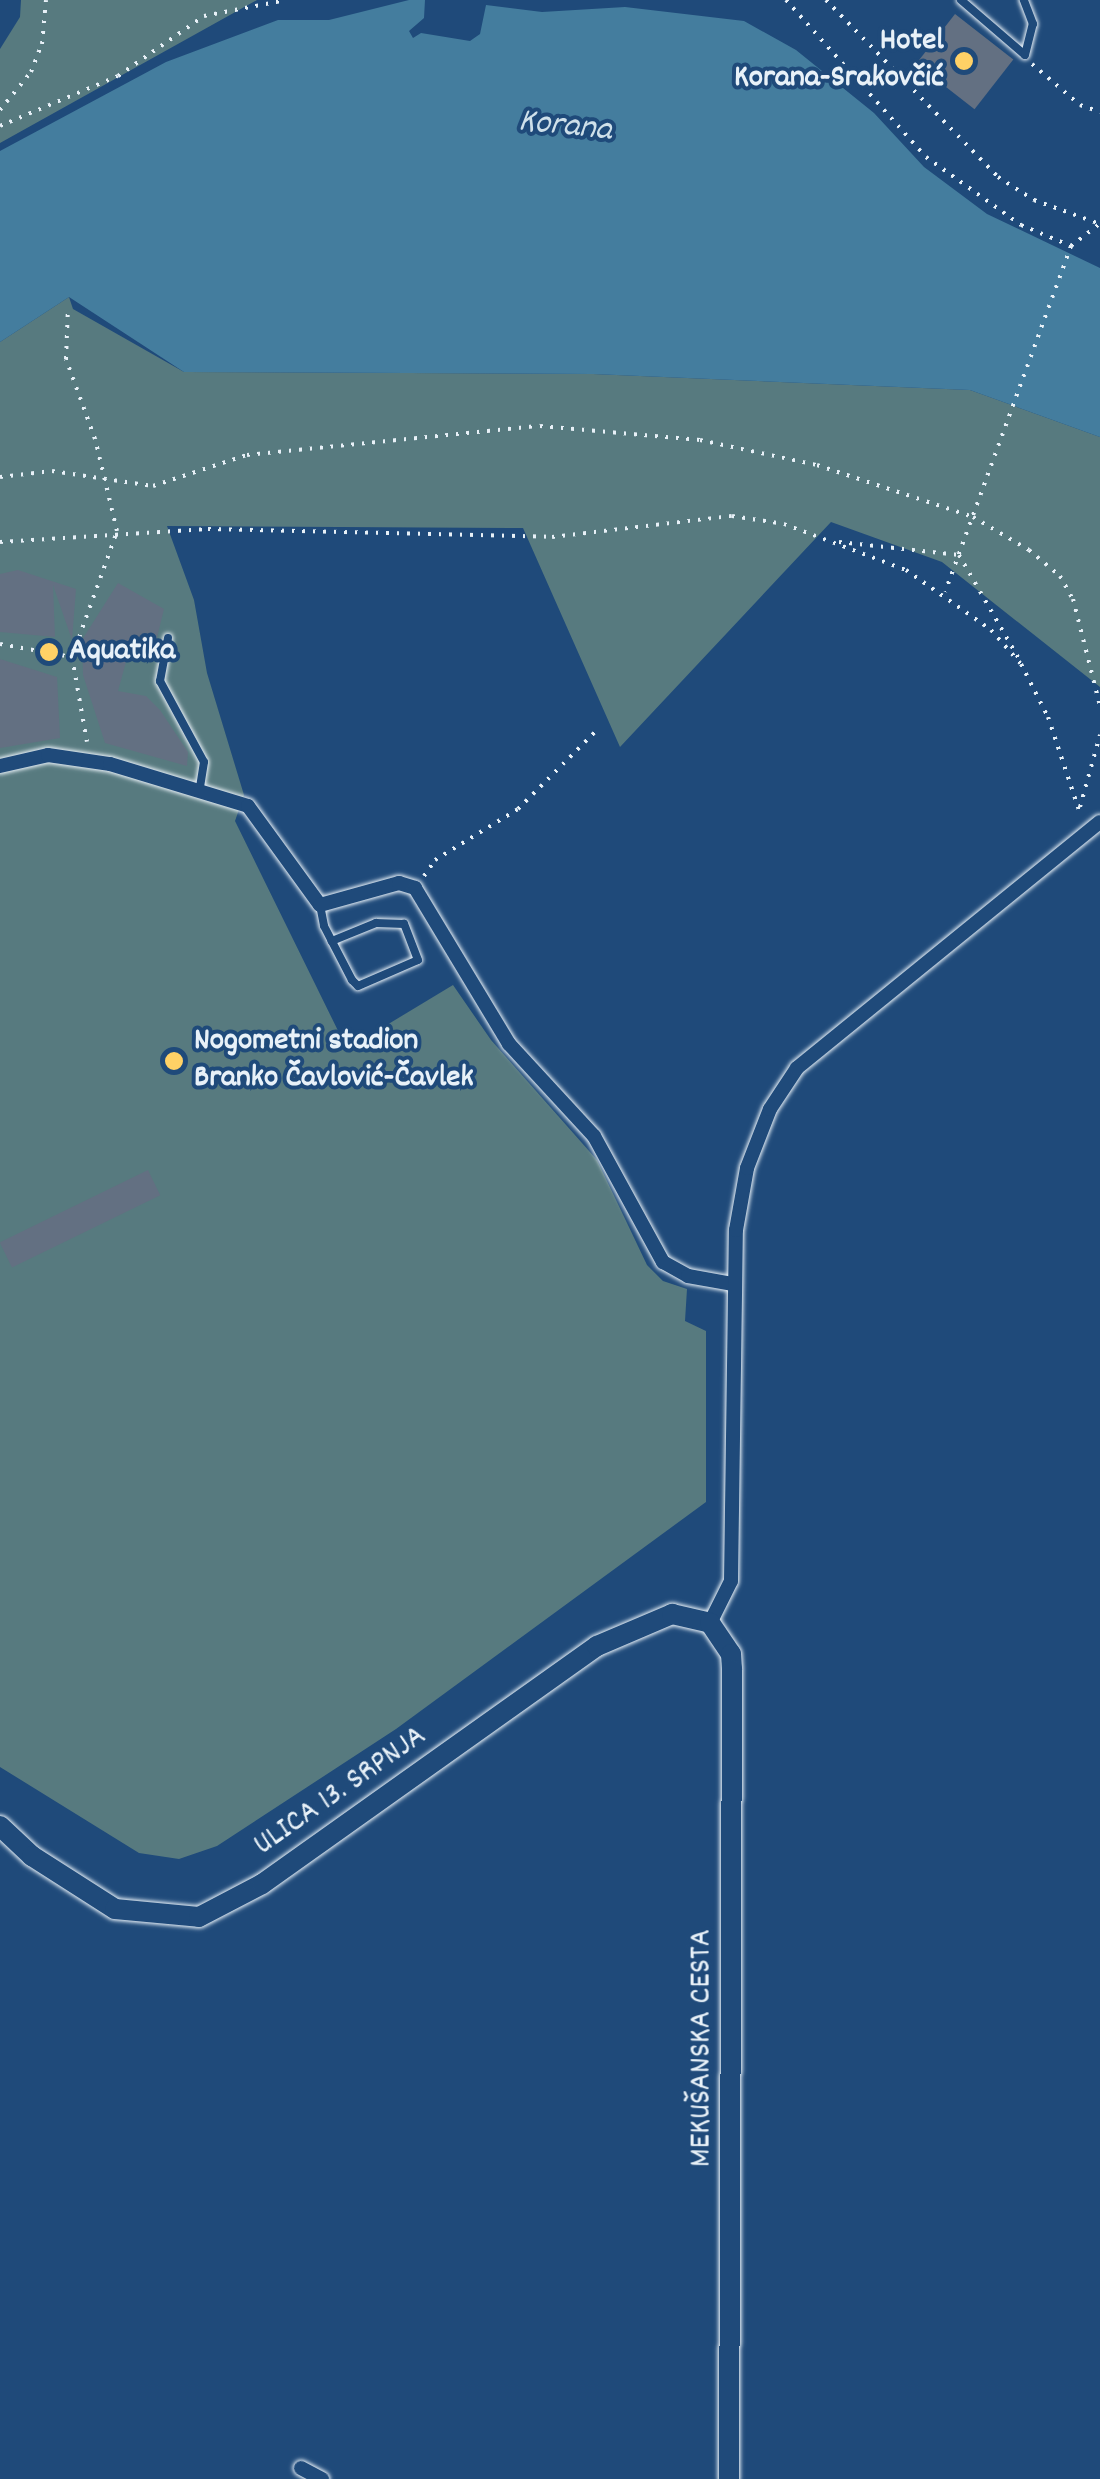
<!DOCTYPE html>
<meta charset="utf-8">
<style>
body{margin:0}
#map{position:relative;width:1100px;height:2479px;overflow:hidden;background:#1f4a7a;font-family:Dekko,sans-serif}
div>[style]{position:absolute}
.green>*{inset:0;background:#577a7f}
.water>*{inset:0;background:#447d9e}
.building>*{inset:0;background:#637082;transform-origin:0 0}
.path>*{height:4px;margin-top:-2px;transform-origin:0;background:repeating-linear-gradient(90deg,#e8f1f8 0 2.5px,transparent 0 10.5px)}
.roads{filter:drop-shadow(0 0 2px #e8f1f8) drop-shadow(0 0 2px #e8f1f8)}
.lane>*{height:8px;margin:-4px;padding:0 4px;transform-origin:4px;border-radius:4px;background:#1f4a7a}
.street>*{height:14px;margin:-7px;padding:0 7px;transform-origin:7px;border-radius:7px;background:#1f4a7a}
.secondary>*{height:20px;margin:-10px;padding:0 10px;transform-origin:10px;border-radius:10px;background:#1f4a7a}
.dots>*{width:28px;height:28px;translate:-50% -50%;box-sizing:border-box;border:5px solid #1f4a7a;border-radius:50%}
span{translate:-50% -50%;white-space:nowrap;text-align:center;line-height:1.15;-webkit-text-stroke:8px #1f4a7a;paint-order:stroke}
.poi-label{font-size:32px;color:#e8f1f8;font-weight:700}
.right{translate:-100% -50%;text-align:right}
.left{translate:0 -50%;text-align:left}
.street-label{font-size:32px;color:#e8f1f8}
.water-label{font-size:35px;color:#cfe0ea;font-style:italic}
</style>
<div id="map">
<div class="green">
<i style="clip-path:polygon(21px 0,257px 0,0 143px,0 49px,20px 17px)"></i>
<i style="clip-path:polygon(69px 297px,73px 309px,184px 372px,593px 374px,970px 390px,1100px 437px,1100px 687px,942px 562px,831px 522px,620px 747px,523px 528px,167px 526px,194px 600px,207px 673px,244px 795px,235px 821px,347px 1049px,453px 985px,491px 1040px,597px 1160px,647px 1265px,663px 1281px,687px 1289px,685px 1321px,706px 1331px,706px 1502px,396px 1729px,217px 1846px,179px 1859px,139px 1853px,0 1767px,0 342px)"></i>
</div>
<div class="water">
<i style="clip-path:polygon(409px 0,425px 0,424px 18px,409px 31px,413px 38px,421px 33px,470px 41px,480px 34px,486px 5px,542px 12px,625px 7px,744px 21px,796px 50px,874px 113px,924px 167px,987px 214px,1100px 268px,1100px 437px,970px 390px,593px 374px,184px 372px,69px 297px,0 342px,0 151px,166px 62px,278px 20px,329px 20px)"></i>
</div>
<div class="building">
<i style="left:955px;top:14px;width:74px;height:63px;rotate:38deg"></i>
<i style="clip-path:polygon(18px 570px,76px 589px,72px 640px,53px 585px,55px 637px,0 632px,0 574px)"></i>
<i style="clip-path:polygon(118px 583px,164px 609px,152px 658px,129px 651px,118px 691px,146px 696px,160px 710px,188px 752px,187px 766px,105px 743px,83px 675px,82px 640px)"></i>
<i style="clip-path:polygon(0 659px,57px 677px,60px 738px,0 748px)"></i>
<i style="left:148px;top:1170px;width:28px;height:165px;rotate:64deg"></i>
</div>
<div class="path">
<i style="left:786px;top:0;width:210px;rotate:48.3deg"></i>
<i style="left:926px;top:157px;width:117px;rotate:35.6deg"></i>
<i style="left:1021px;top:225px;width:54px;rotate:22.8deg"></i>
<i style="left:1071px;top:246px;width:368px;rotate:110deg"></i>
<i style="left:826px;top:0;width:247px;rotate:45.8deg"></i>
<i style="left:998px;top:177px;width:43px;rotate:32.6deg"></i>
<i style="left:1034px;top:200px;width:70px;rotate:20deg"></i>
<i style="left:1032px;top:64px;width:63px;rotate:40.5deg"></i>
<i style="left:1080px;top:105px;width:21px;rotate:19deg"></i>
<i style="left:0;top:110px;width:49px;rotate:-50.8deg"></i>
<i style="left:31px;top:72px;width:30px;rotate:-69deg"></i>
<i style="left:42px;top:44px;width:44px;rotate:-84.8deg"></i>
<i style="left:0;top:126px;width:128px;rotate:-23deg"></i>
<i style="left:118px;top:76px;width:105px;rotate:-34.9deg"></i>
<i style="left:204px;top:16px;width:84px;rotate:-11deg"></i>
<i style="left:1071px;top:246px;width:37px;rotate:-38deg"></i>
<i style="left:0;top:477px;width:52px;rotate:-6.6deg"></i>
<i style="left:52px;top:471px;width:102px;rotate:8.4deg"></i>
<i style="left:153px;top:486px;width:99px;rotate:-18.3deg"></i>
<i style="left:247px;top:455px;width:294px;rotate:-5.7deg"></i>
<i style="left:540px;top:426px;width:161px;rotate:5deg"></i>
<i style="left:700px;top:440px;width:120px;rotate:12.1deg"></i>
<i style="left:817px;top:465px;width:164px;rotate:18.4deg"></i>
<i style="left:973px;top:517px;width:65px;rotate:30.5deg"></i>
<i style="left:1029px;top:550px;width:40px;rotate:40deg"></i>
<i style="left:1060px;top:576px;width:26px;rotate:61deg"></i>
<i style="left:1073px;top:599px;width:110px;rotate:75.8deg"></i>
<i style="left:0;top:542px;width:208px;rotate:-3.6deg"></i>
<i style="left:208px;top:529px;width:344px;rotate:1.3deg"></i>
<i style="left:552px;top:537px;width:181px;rotate:-6.7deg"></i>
<i style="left:732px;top:516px;width:53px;rotate:8.7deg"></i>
<i style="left:784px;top:524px;width:130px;rotate:20.7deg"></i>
<i style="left:906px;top:570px;width:104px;rotate:35.2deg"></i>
<i style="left:991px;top:630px;width:45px;rotate:48.6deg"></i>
<i style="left:1021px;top:664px;width:59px;rotate:63deg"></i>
<i style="left:1048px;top:717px;width:98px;rotate:71.6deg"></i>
<i style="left:839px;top:542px;width:121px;rotate:6.2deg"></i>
<i style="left:959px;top:555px;width:120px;rotate:60deg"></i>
<i style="left:0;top:644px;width:73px;rotate:10.2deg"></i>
<i style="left:72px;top:657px;width:134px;rotate:-70.3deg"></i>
<i style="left:117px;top:531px;width:95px;rotate:-103.4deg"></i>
<i style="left:95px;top:439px;width:85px;rotate:-109.9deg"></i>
<i style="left:66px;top:359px;width:52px;rotate:-87.8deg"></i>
<i style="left:72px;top:657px;width:86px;rotate:80deg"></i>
<i style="left:1080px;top:807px;width:75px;rotate:-74.5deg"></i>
<i style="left:424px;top:876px;width:19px;rotate:-55deg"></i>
<i style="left:435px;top:860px;width:97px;rotate:-31.6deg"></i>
<i style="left:518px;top:809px;width:109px;rotate:-45deg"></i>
</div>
<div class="roads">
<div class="lane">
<i style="left:961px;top:0;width:84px;rotate:40.7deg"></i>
<i style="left:1025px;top:55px;width:32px;rotate:-76deg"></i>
<i style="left:1033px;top:24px;width:26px;rotate:-111deg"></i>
<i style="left:168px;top:638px;width:44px;rotate:100.5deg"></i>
<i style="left:160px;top:681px;width:92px;rotate:61.5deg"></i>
<i style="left:204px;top:762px;width:25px;rotate:99deg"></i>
<i style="left:320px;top:905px;width:21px;rotate:79deg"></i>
<i style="left:324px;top:926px;width:61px;rotate:62.6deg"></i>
<i style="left:352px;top:980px;width:8px;rotate:45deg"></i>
<i style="left:358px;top:986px;width:65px;rotate:-23.4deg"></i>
<i style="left:418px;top:960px;width:39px;rotate:-111deg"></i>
<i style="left:404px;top:924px;width:28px;rotate:-178deg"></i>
<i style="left:376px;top:923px;width:48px;rotate:157.8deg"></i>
</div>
<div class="street">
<i style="left:0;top:766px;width:49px;rotate:-12.9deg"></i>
<i style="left:48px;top:755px;width:63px;rotate:8.3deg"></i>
<i style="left:110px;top:764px;width:144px;rotate:16.9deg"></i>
<i style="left:248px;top:806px;width:122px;rotate:54deg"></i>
<i style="left:320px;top:905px;width:82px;rotate:-15.6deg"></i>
<i style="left:399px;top:883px;width:17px;rotate:17deg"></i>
<i style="left:415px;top:888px;width:182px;rotate:58.9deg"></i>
<i style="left:509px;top:1044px;width:125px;rotate:47.3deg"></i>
<i style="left:594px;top:1136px;width:144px;rotate:61.3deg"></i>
<i style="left:663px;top:1262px;width:29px;rotate:29deg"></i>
<i style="left:688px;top:1276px;width:46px;rotate:10.1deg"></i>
<i style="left:710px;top:1623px;width:47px;rotate:-63.4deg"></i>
<i style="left:731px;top:1581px;width:351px;rotate:-89.2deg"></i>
<i style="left:736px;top:1230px;width:63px;rotate:-79.9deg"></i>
<i style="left:747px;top:1168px;width:63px;rotate:-68.7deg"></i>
<i style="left:770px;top:1109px;width:49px;rotate:-56.6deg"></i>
<i style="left:797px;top:1068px;width:390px;rotate:-39.1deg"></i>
<i style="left:301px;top:2468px;width:24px;rotate:28deg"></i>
</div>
<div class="secondary">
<i style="left:0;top:1826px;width:44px;rotate:43.2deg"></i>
<i style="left:32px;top:1856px;width:98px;rotate:32.6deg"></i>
<i style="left:115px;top:1909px;width:84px;rotate:5.4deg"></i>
<i style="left:199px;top:1917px;width:71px;rotate:-27.6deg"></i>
<i style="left:262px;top:1884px;width:411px;rotate:-35.4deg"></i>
<i style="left:597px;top:1646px;width:82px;rotate:-23.1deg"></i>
<i style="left:672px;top:1614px;width:39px;rotate:13deg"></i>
<i style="left:710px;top:1623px;width:37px;rotate:56deg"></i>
<i style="left:731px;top:1654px;width:16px;rotate:86deg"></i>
<i style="left:732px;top:1670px;width:809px;rotate:90.21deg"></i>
</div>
</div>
<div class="dots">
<i style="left:964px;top:61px;background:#ffd166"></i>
<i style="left:49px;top:652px;background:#ffd166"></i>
<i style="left:174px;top:1061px;background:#ffd166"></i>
</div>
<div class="poi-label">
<span class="right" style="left:944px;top:61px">Hotel<br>Korana-Srakovčić</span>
<span class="left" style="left:69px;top:652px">Aquatika</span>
<span class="left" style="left:194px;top:1061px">Nogometni stadion<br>Branko Čavlović-Čavlek</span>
</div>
<div class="street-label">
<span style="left:341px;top:1792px;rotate:-35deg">ULICA 13. SRPNJA</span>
<span style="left:703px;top:2048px;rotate:-90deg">MEKUŠANSKA CESTA</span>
</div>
<div class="water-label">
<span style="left:565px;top:127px;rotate:6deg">Korana</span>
</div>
</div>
